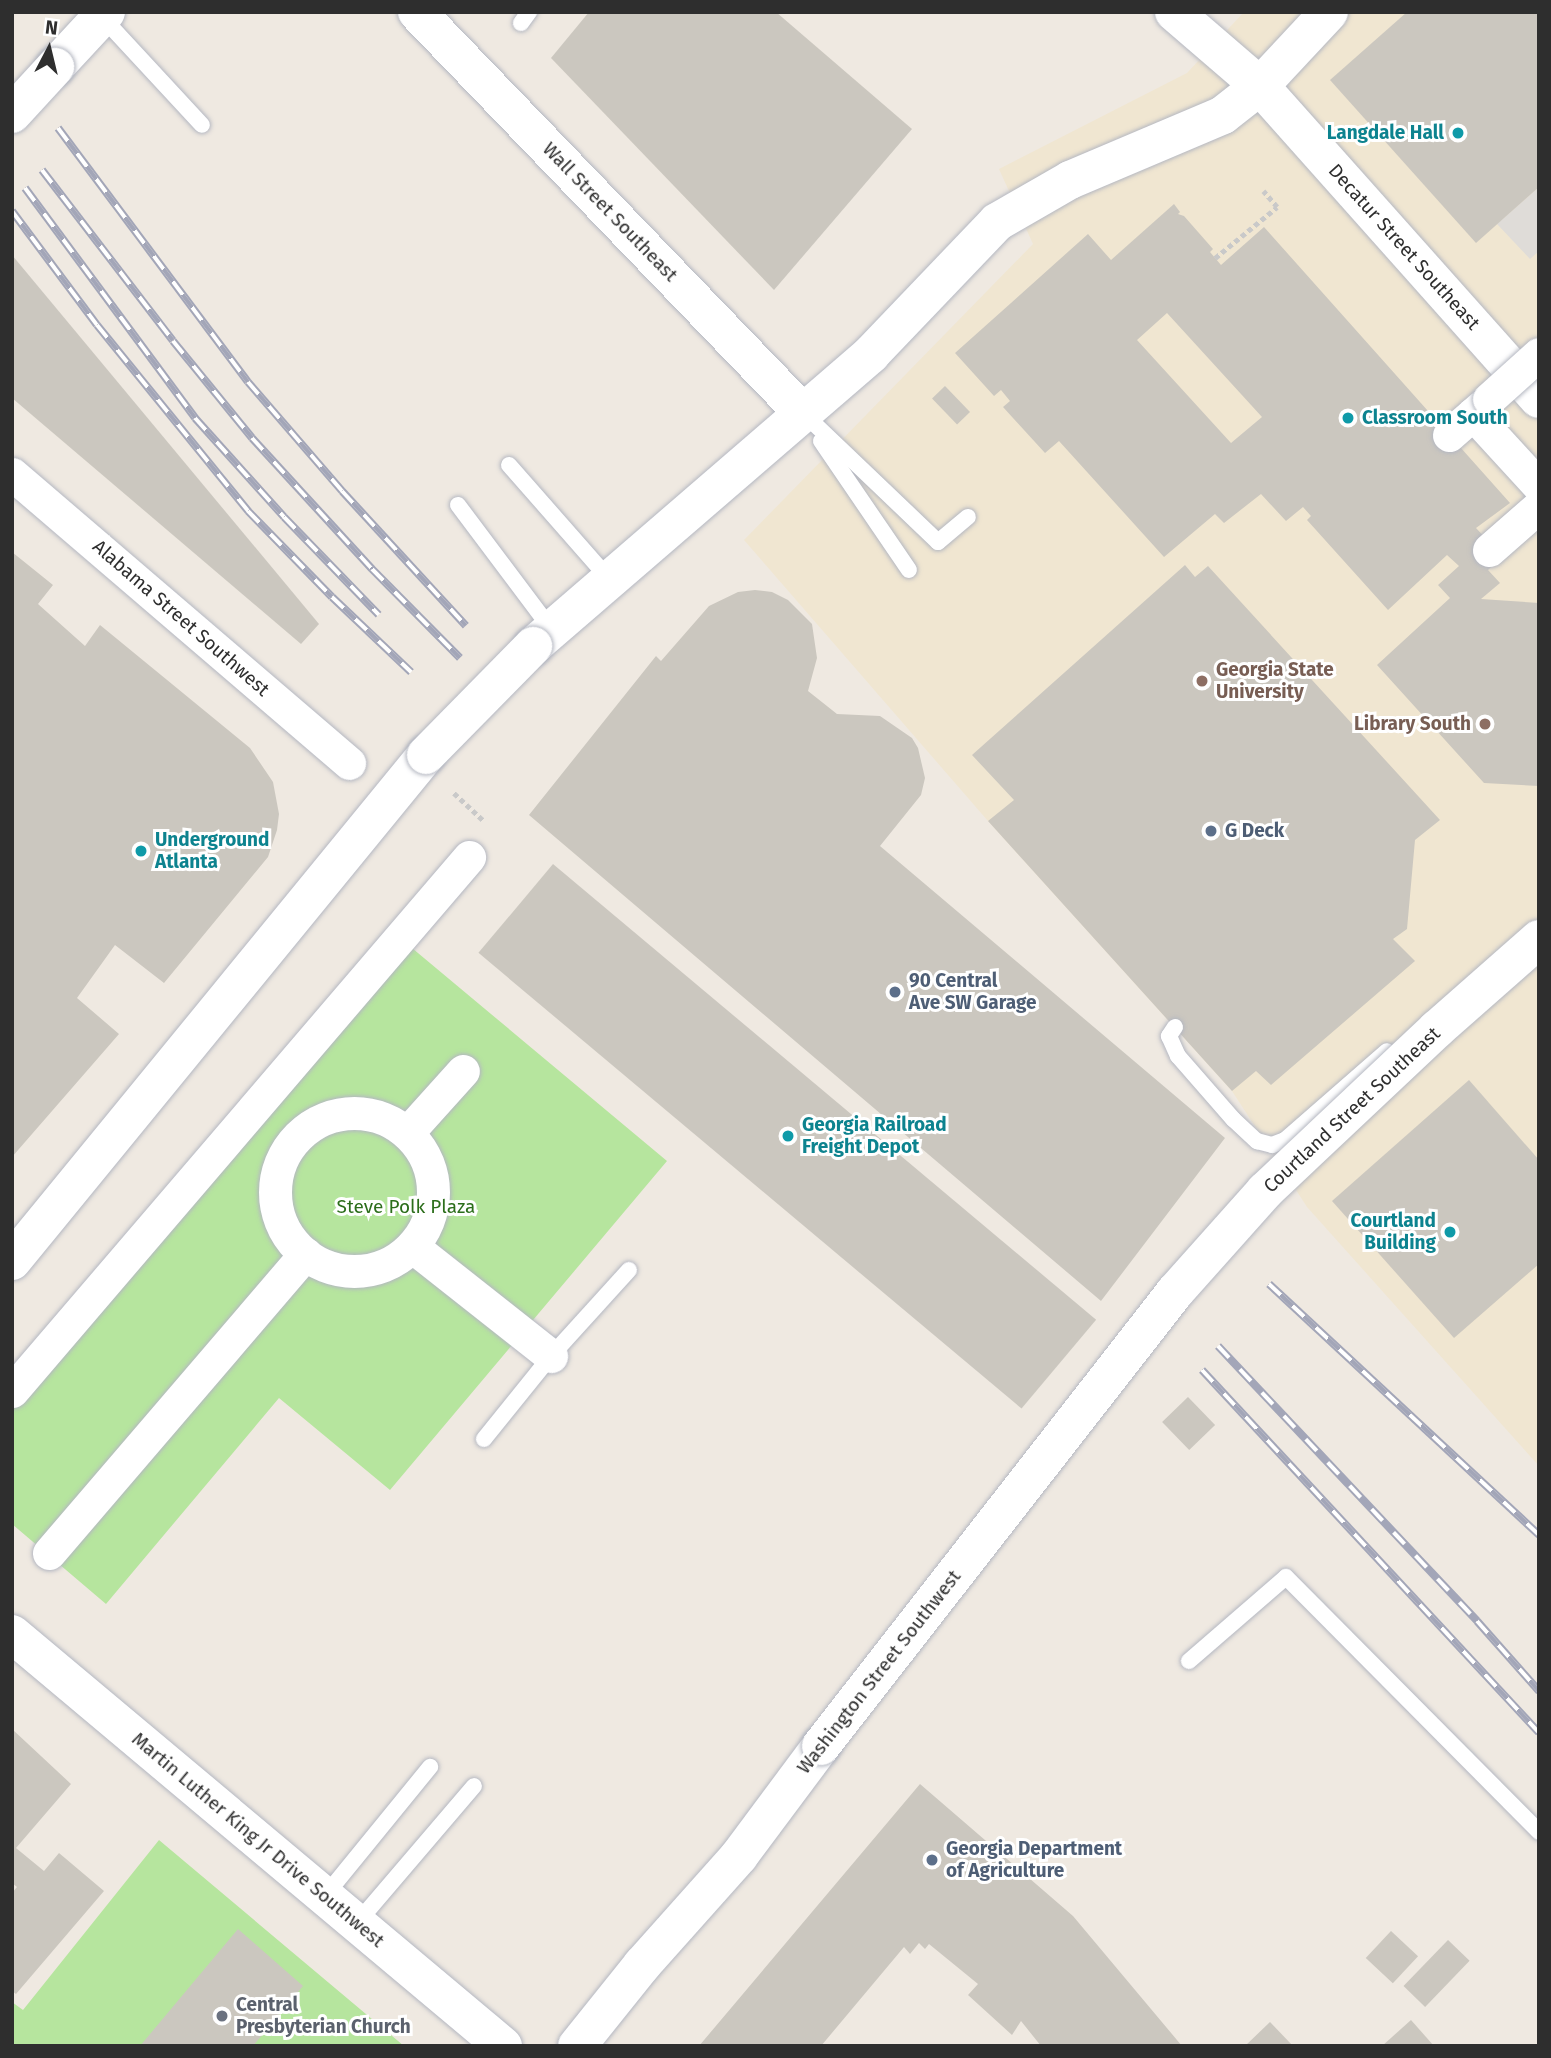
<!DOCTYPE html>
<style>
body{margin:0}
#map{position:relative;width:1551px;height:2058px;overflow:hidden;background:#efe9e1;font-family:"Fira Sans",sans-serif}
div>[style]{position:absolute}
.education>*{inset:0;background:#f0e6d1}
.green>*{inset:0;background:#b6e59e}
.plaza>*{inset:0;background:#dfdcd8}
.building>*{inset:0;background:#cbc7bf;transform-origin:0 0}
.path>*{height:4.5px;margin-top:-2.25px;transform-origin:0;background:repeating-linear-gradient(90deg,#c9c9c9 0 5px,transparent 0 8.5px)}
.roads{filter:drop-shadow(0 0 2px #b4b7c1) drop-shadow(0 0 2px #b4b7c1)}
.lane>*{height:16px;margin:-8px;padding:0 8px;transform-origin:8px;border-radius:8px;background:#fff}
.street>*{height:33px;margin:-16.5px;padding:0 16.5px;transform-origin:16.5px;border-radius:16.5px;background:#fff}
.street>.ring{margin:-16.5px;padding:0;box-sizing:content-box;background:none;border:33px solid #fff;border-radius:50%}
.secondary>*{height:38px;margin:-19px;padding:0 19px;transform-origin:19px;border-radius:19px;background:#fff}
.rail>*{height:8px;margin-top:-4px;transform-origin:0;background:repeating-linear-gradient(90deg,#fff 0 16px,#a3a6b8 0 32px);box-sizing:border-box;border-block:2px solid #a3a6b8}
.bridges{filter:drop-shadow(0 0 2px #b4b7c1) drop-shadow(0 0 2px #b4b7c1)}
.street-bridge>*{height:33px;margin:-16.5px;padding:0 16.5px;transform-origin:16.5px;border-radius:16.5px;background:#fff}
.secondary-bridge>*{height:38px;margin:-19px;padding:0 19px;transform-origin:19px;border-radius:19px;background:#fff}
.dots>*{width:19px;height:19px;translate:-50% -50%;box-sizing:border-box;border:4px solid #fff;border-radius:50%}
span{translate:-50% -50%;white-space:nowrap;text-align:center;line-height:1.15;-webkit-text-stroke:6px #fff;paint-order:stroke}
.culture-label{font-size:19px;color:#0d838f;font-weight:700}
.right{translate:-100% -50%;text-align:right}
.left{translate:0 -50%;text-align:left}
.street-label{font-size:19px;color:#2e2e2e}
.education-label{font-size:19px;color:#785e54;font-weight:700}
.service-label{font-size:19px;color:#4e5e75;font-weight:700}
.park-label{font-size:19px;color:#2c6e1b}
.worship-label{font-size:19px;color:#5b616d;font-weight:700}
.frame{position:absolute;inset:0;border:14px solid #2e2e2e;pointer-events:none}
.north{position:absolute;left:14px;top:14px;width:70px;height:70px;-webkit-text-stroke:5px #fff;paint-order:stroke;rotate:7deg;font-size:19px;font-weight:700;line-height:28px;text-align:center;color:#2e2e2e}
.north::after{content:'';display:block;margin:auto;width:24px;height:32px;background:#2e2e2e;clip-path:polygon(50% 0,100% 100%,50% 72%,0 100%)}
</style>
<div id="map">
<div class="education">
<i style="clip-path:polygon(1244px 12px,1539px 12px,1539px 1466px,1307px 1207px,1232px 1091px,988px 821px,744px 540px,1033px 244px,999px 169px,1187px 73px)"></i>
</div>
<div class="green">
<i style="clip-path:polygon(406px 943px,667px 1161px,390px 1490px,279px 1398px,106px 1604px,12px 1524px,12px 1410px)"></i>
<i style="clip-path:polygon(159px 1840px,404px 2046px,12px 2046px,12px 2002px,23px 2010px)"></i>
</div>
<div class="plaza">
<i style="clip-path:polygon(1539px 187px,1539px 251px,1530px 259px,1497px 224px)"></i>
</div>
<div class="building">
<i style="clip-path:polygon(589px 12px,776px 12px,912px 129px,774px 290px,551px 58px)"></i>
<i style="clip-path:polygon(1407px 12px,1539px 12px,1539px 187px,1476px 243px,1330px 80px)"></i>
<i style="clip-path:polygon(evenodd,1174px 204px,1180px 212px,1178px 214px,1184px 216px,1213px 249px,1210px 252px,1221px 265px,1264px 227px,1510px 503px,1476px 528px,1489px 542px,1498px 560px,1488px 570px,1500px 583px,1481px 599px,1539px 603px,1539px 786px,1484px 783px,1377px 665px,1450px 598px,1438px 585px,1459px 566px,1447px 555px,1388px 610px,1307px 520px,1311px 516px,1303px 507px,1286px 521px,1261px 494px,1224px 523px,1215px 514px,1164px 557px,1059px 441px,1045px 453px,1003px 407px,1010px 401px,1001px 390px,994px 396px,955px 353px,1088px 234px,1111px 260px,1174px 204px,1167px 313px,1262px 417px,1231px 443px,1137px 340px,1167px 313px)"></i>
<i style="clip-path:polygon(12px 255px,319px 624px,301px 644px,12px 398px)"></i>
<i style="left:945px;top:386px;width:36px;height:18px;rotate:46deg"></i>
<i style="clip-path:polygon(12px 552px,53px 585px,38px 604px,85px 646px,100px 625px,250px 748px,273px 782px,279px 814px,277px 830px,268px 857px,164px 983px,115px 945px,77px 998px,119px 1034px,12px 1157px)"></i>
<i style="clip-path:polygon(1185px 565px,1195px 577px,1208px 566px,1440px 820px,1415px 840px,1407px 929px,1393px 939px,1415px 961px,1271px 1085px,1256px 1071px,1232px 1091px,988px 821px,1014px 800px,972px 755px)"></i>
<i style="clip-path:polygon(755px 590px,772px 592px,788px 600px,812px 624px,817px 658px,808px 691px,837px 714px,880px 716px,912px 738px,918px 748px,925px 778px,921px 795px,880px 846px,1225px 1138px,1101px 1301px,529px 815px,656px 656px,661px 661px,709px 606px,738px 592px)"></i>
<i style="left:553px;top:864px;width:709px;height:116px;rotate:40deg"></i>
<i style="clip-path:polygon(1469px 1080px,1539px 1160px,1539px 1264px,1454px 1338px,1332px 1201px)"></i>
<i style="left:1188px;top:1397px;width:39px;height:36px;rotate:46deg"></i>
<i style="clip-path:polygon(12px 1729px,71px 1784px,16px 1848px,44px 1871px,59px 1853px,104px 1891px,16px 1994px,12px 1991px,12px 1893px,17px 1887px,12px 1883px)"></i>
<i style="clip-path:polygon(920px 1784px,1073px 1916px,1182px 2046px,1041px 2046px,1021px 2021px,1012px 2035px,968px 1995px,978px 1984px,929px 1944px,925px 1949px,919px 1943px,910px 1954px,904px 1947px,821px 2046px,699px 2046px)"></i>
<i style="clip-path:polygon(238px 1929px,303px 1986px,253px 2046px,140px 2046px)"></i>
<i style="left:1391px;top:1931px;width:37px;height:37px;rotate:43deg"></i>
<i style="left:1448px;top:1940px;width:30px;height:64px;rotate:44deg"></i>
<i style="clip-path:polygon(1411px 2020px,1434px 2046px,1382px 2046px)"></i>
<i style="clip-path:polygon(1270px 2022px,1293px 2046px,1245px 2046px)"></i>
</div>
<div class="path">
<i style="left:1215px;top:258px;width:80px;rotate:-39.4deg"></i>
<i style="left:1277px;top:207px;width:21px;rotate:-131deg"></i>
<i style="left:454px;top:793px;width:41px;rotate:43deg"></i>
</div>
<div class="roads">
<div class="lane">
<i style="left:102px;top:17px;width:147px;rotate:47.2deg"></i>
<i style="left:521px;top:23px;width:14px;rotate:-54deg"></i>
<i style="left:802px;top:412px;width:188px;rotate:43.7deg"></i>
<i style="left:938px;top:542px;width:39px;rotate:-40deg"></i>
<i style="left:821px;top:441px;width:156px;rotate:55.7deg"></i>
<i style="left:509px;top:465px;width:152px;rotate:48.7deg"></i>
<i style="left:458px;top:505px;width:156px;rotate:53.1deg"></i>
<i style="left:1175px;top:1027px;width:11px;rotate:124deg"></i>
<i style="left:1169px;top:1036px;width:22px;rotate:66deg"></i>
<i style="left:1178px;top:1056px;width:84px;rotate:48.9deg"></i>
<i style="left:1233px;top:1119px;width:33px;rotate:43deg"></i>
<i style="left:1257px;top:1141px;width:16px;rotate:15deg"></i>
<i style="left:1272px;top:1145px;width:14px;rotate:-21deg"></i>
<i style="left:1285px;top:1140px;width:135px;rotate:-41.1deg"></i>
<i style="left:484px;top:1439px;width:107px;rotate:-51.1deg"></i>
<i style="left:551px;top:1356px;width:116px;rotate:-47.8deg"></i>
<i style="left:1189px;top:1661px;width:128px;rotate:-40.9deg"></i>
<i style="left:1286px;top:1577px;width:359px;rotate:45.2deg"></i>
<i style="left:324px;top:1897px;width:168px;rotate:-50.8deg"></i>
<i style="left:357px;top:1923px;width:180px;rotate:-49.5deg"></i>
</div>
<div class="street">
<i style="left:1473px;top:414px;width:98px;rotate:47.5deg"></i>
<i style="left:1449px;top:435px;width:43px;rotate:-41.2deg"></i>
<i style="left:12px;top:474px;width:444px;rotate:40.6deg"></i>
<i style="left:1489px;top:550px;width:67px;rotate:-41.3deg"></i>
<i class="ring" style="left:275px;top:1113px;width:125px;height:125px"></i>
<i style="left:408px;top:1132px;width:82px;rotate:-48deg"></i>
<i style="left:413px;top:1247px;width:176px;rotate:38.3deg"></i>
<i style="left:12px;top:1391px;width:703px;rotate:-49.44deg"></i>
<i style="left:49px;top:1553px;width:394px;rotate:-49.4deg"></i>
</div>
<div class="secondary">
<i style="left:417px;top:12px;width:555px;rotate:46.09deg"></i>
<i style="left:1174px;top:12px;width:113px;rotate:40.7deg"></i>
<i style="left:1260px;top:86px;width:419px;rotate:48.3deg"></i>
<i style="left:55px;top:67px;width:75px;rotate:-47.2deg"></i>
<i style="left:533px;top:646px;width:447px;rotate:-40.8deg"></i>
<i style="left:871px;top:354px;width:182px;rotate:-46.3deg"></i>
<i style="left:997px;top:222px;width:84px;rotate:-29.9deg"></i>
<i style="left:1070px;top:180px;width:166px;rotate:-23deg"></i>
<i style="left:1223px;top:115px;width:47px;rotate:-38.1deg"></i>
<i style="left:1260px;top:86px;width:101px;rotate:-47deg"></i>
<i style="left:12px;top:1261px;width:654px;rotate:-50.71deg"></i>
<i style="left:12px;top:1634px;width:641px;rotate:40deg"></i>
<i style="left:577px;top:2046px;width:104px;rotate:-51.3deg"></i>
<i style="left:642px;top:1965px;width:146px;rotate:-48.3deg"></i>
<i style="left:739px;top:1856px;width:137px;rotate:-53.3deg"></i>
</div>
</div>
<div class="rail">
<i style="left:58px;top:128px;width:317px;rotate:53.2deg"></i>
<i style="left:248px;top:382px;width:144px;rotate:49.2deg"></i>
<i style="left:342px;top:491px;width:183px;rotate:47.4deg"></i>
<i style="left:42px;top:170px;width:215px;rotate:52.5deg"></i>
<i style="left:173px;top:341px;width:125px;rotate:50.8deg"></i>
<i style="left:252px;top:438px;width:178px;rotate:47.5deg"></i>
<i style="left:372px;top:569px;width:125px;rotate:45.3deg"></i>
<i style="left:25px;top:188px;width:286px;rotate:53.5deg"></i>
<i style="left:195px;top:418px;width:133px;rotate:48deg"></i>
<i style="left:284px;top:517px;width:136px;rotate:45.9deg"></i>
<i style="left:12px;top:211px;width:142px;rotate:53.3deg"></i>
<i style="left:97px;top:325px;width:240px;rotate:50.9deg"></i>
<i style="left:248px;top:511px;width:120px;rotate:45.7deg"></i>
<i style="left:332px;top:597px;width:109px;rotate:43.5deg"></i>
<i style="left:1269px;top:1284px;width:369px;rotate:42.9deg"></i>
<i style="left:1218px;top:1346px;width:378px;rotate:46.7deg"></i>
<i style="left:1477px;top:1621px;width:94px;rotate:48.5deg"></i>
<i style="left:1202px;top:1370px;width:495px;rotate:47.1deg"></i>
</div>
<div class="bridges">
<div class="street-bridge">
<i style="left:1489px;top:399px;width:67px;rotate:-42deg"></i>
</div>
<div class="secondary-bridge">
<i style="left:12px;top:114px;width:64px;rotate:-47.5deg"></i>
<i style="left:426px;top:755px;width:153px;rotate:-45.5deg"></i>
<i style="left:821px;top:1746px;width:576px;rotate:-52.06deg"></i>
<i style="left:1175px;top:1292px;width:135px;rotate:-48.3deg"></i>
<i style="left:1265px;top:1191px;width:236px;rotate:-43.3deg"></i>
<i style="left:1437px;top:1029px;width:136px;rotate:-41.4deg"></i>
</div>
</div>
<div class="dots">
<i style="left:1458px;top:133px;background:#0f9aa8"></i>
<i style="left:1348px;top:418px;background:#0f9aa8"></i>
<i style="left:1202px;top:681px;background:#8d6e63"></i>
<i style="left:1485px;top:724px;background:#8d6e63"></i>
<i style="left:1211px;top:831px;background:#5c6f8a"></i>
<i style="left:141px;top:851px;background:#0f9aa8"></i>
<i style="left:895px;top:992px;background:#5c6f8a"></i>
<i style="left:788px;top:1136px;background:#0f9aa8"></i>
<i style="left:1450px;top:1232px;background:#0f9aa8"></i>
<i style="left:932px;top:1860px;background:#5c6f8a"></i>
<i style="left:222px;top:2016px;background:#6b7280"></i>
</div>
<div class="culture-label">
<span class="right" style="left:1444px;top:133px">Langdale Hall</span>
<span class="left" style="left:1362px;top:418px">Classroom South</span>
<span class="left" style="left:155px;top:851px">Underground<br>Atlanta</span>
<span class="left" style="left:802px;top:1136px">Georgia Railroad<br>Freight Depot</span>
<span class="right" style="left:1436px;top:1232px">Courtland<br>Building</span>
</div>
<div class="street-label">
<span style="left:610px;top:212px;rotate:46deg">Wall Street Southeast</span>
<span style="left:1404px;top:247px;rotate:48deg">Decatur Street Southeast</span>
<span style="left:181px;top:618px;rotate:41deg">Alabama Street Southwest</span>
<span style="left:1352px;top:1110px;rotate:-43deg">Courtland Street Southeast</span>
<span style="left:879px;top:1672px;rotate:-52deg">Washington Street Southwest</span>
<span style="left:258px;top:1840px;rotate:40deg">Martin Luther King Jr Drive Southwest</span>
</div>
<div class="education-label">
<span class="left" style="left:1216px;top:681px">Georgia State<br>University</span>
<span class="right" style="left:1471px;top:724px">Library South</span>
</div>
<div class="service-label">
<span class="left" style="left:1225px;top:831px">G Deck</span>
<span class="left" style="left:909px;top:992px">90 Central<br>Ave SW Garage</span>
<span class="left" style="left:946px;top:1860px">Georgia Department<br>of Agriculture</span>
</div>
<div class="park-label">
<span style="left:406px;top:1207px">Steve Polk Plaza</span>
</div>
<div class="worship-label">
<span class="left" style="left:236px;top:2016px">Central<br>Presbyterian Church</span>
</div>
<div class="frame"></div>
<div class="north">N</div>
</div>
